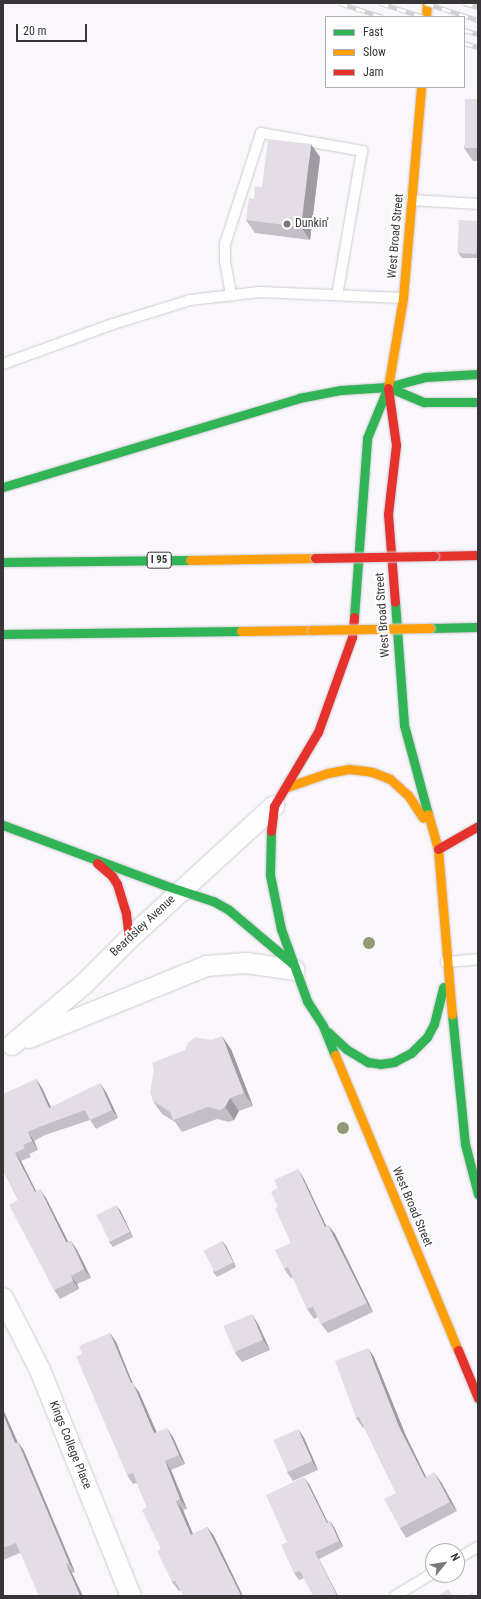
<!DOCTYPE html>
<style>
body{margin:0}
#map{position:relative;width:481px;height:1599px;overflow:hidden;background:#f9f6fc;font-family:"Roboto Condensed",sans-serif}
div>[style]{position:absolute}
.roads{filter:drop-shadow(0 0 1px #cecbd0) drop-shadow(0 0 1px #cecbd0)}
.lane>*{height:10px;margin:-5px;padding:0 5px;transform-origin:5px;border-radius:5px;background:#fefeff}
.street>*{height:20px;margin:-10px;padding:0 10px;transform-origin:10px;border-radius:10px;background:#fefeff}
.fast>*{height:9px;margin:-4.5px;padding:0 4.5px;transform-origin:4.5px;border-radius:4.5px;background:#30b455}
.slow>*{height:9px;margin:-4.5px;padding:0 4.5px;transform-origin:4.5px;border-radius:4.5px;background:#ff9f0a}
.jam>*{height:9px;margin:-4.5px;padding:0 4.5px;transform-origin:4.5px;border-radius:4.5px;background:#e5322d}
.rail>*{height:4.5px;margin-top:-2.25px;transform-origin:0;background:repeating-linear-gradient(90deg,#fff 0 9px,#cfcfd0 0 18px);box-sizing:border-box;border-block:1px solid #cfcfd0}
.bridges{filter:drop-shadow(0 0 1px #cecbd0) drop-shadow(0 0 1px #cecbd0)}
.slow-bridge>*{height:9px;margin:-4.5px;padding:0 4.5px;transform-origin:4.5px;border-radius:4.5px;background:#ff9f0a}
.jam-bridge>*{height:9px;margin:-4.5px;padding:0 4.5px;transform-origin:4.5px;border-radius:4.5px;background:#e5322d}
.trees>*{width:12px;height:12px;margin:-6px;border-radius:50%;background:#929a74}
.wall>*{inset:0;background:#c4bec8}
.shaded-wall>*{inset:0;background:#a09ba2}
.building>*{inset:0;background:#e4dde8;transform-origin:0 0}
.dots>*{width:11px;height:11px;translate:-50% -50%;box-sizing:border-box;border:2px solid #fff;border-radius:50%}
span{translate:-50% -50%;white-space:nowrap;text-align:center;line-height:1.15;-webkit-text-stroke:4px #fff;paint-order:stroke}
.shield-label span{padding:1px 3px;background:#fff;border:1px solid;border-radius:3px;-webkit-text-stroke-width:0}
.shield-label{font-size:11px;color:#383539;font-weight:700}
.poi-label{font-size:12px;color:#383539}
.left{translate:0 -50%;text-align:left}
.street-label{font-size:12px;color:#383539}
.frame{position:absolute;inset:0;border:4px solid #383539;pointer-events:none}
.legend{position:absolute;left:325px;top:16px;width:140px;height:72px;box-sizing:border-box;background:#fff;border:1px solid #afaeb0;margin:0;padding:5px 7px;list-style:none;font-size:12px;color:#383539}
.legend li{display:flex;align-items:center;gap:8px;height:20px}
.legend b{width:20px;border:1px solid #afaeb0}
.north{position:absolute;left:425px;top:1543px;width:40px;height:40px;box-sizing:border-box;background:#fff;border:1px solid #afaeb0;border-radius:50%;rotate:60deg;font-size:11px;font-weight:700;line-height:16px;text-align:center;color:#383539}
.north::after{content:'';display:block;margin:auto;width:14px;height:18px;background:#7c797d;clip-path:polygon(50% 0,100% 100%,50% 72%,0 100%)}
.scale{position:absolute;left:16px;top:24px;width:71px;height:18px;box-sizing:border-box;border:2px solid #383539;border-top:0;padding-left:5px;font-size:12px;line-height:14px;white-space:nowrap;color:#383539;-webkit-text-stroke:3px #fff;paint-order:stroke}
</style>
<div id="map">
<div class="roads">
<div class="lane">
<i style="left:411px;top:200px;width:67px;rotate:3.4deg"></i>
<i style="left:231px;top:295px;width:35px;rotate:-100deg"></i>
<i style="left:225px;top:261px;width:17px;rotate:-90deg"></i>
<i style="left:225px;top:244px;width:117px;rotate:-72deg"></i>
<i style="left:261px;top:133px;width:103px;rotate:10.1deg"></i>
<i style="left:362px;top:151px;width:146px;rotate:99.8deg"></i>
<i style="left:3px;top:364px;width:117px;rotate:-20deg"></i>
<i style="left:113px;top:324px;width:81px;rotate:-17.3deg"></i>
<i style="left:190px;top:300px;width:70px;rotate:-6.5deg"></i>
<i style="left:260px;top:292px;width:143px;rotate:2.4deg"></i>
<i style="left:446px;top:962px;width:32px;rotate:-5deg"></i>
<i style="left:457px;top:1559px;width:24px;rotate:-30deg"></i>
<i style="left:395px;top:1596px;width:44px;rotate:-31.2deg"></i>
</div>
<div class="street">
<i style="left:29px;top:1038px;width:191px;rotate:-22.1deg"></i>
<i style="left:206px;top:966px;width:40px;rotate:-4.3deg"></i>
<i style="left:246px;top:963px;width:49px;rotate:8.1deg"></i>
<i style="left:12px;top:1045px;width:93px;rotate:-40.2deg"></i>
<i style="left:83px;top:985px;width:65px;rotate:-45deg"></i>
<i style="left:129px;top:939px;width:197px;rotate:-42.5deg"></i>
<i style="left:3px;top:1298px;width:81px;rotate:62.8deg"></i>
<i style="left:40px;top:1370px;width:244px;rotate:68.1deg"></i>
</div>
<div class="fast">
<i style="left:388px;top:387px;width:39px;rotate:23deg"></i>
<i style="left:424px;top:402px;width:54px"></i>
<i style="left:388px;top:387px;width:38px;rotate:-15deg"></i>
<i style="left:425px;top:377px;width:53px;rotate:-3.2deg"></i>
<i style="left:3px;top:487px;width:309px;rotate:-16.7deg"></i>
<i style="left:299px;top:398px;width:43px;rotate:-10.8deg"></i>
<i style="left:341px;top:390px;width:47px;rotate:-3.7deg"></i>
<i style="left:3px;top:562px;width:187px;rotate:-0.6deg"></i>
<i style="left:395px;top:602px;width:123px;rotate:85.8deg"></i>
<i style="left:404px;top:725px;width:92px;rotate:74.9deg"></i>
<i style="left:354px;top:617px;width:179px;rotate:-85.8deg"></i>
<i style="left:367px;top:438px;width:55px;rotate:-67.6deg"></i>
<i style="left:430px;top:628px;width:48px;rotate:-1.2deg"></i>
<i style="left:3px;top:634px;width:238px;rotate:-0.7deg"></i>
<i style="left:3px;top:825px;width:172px;rotate:20.4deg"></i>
<i style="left:164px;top:885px;width:52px;rotate:18.1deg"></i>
<i style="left:213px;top:901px;width:18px;rotate:29deg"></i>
<i style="left:229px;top:910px;width:84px;rotate:40.2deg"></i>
<i style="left:271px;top:831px;width:44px;rotate:91.3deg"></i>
<i style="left:270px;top:875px;width:55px;rotate:78.5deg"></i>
<i style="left:281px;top:929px;width:77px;rotate:70.1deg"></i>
<i style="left:307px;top:1001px;width:30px;rotate:57deg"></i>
<i style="left:323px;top:1026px;width:31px;rotate:68deg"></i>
<i style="left:452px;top:1014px;width:131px;rotate:84.3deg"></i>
<i style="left:465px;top:1144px;width:52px;rotate:75.4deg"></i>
<i style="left:328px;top:1032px;width:25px;rotate:43deg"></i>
<i style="left:346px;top:1049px;width:26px;rotate:31deg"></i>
<i style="left:368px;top:1062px;width:12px;rotate:9deg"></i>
<i style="left:380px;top:1064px;width:14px;rotate:-8deg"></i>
<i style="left:394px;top:1062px;width:19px;rotate:-28deg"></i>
<i style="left:411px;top:1053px;width:23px;rotate:-45deg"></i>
<i style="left:427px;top:1037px;width:15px;rotate:-62deg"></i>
<i style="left:434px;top:1024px;width:38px;rotate:-76deg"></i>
</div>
<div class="slow">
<i style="left:426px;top:17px;width:14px;rotate:-86deg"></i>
<i style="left:388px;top:387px;width:90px;rotate:-80.4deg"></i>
<i style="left:403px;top:298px;width:212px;rotate:-85.1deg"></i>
<i style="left:190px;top:560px;width:125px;rotate:-0.9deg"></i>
<i style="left:241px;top:631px;width:71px;rotate:-0.8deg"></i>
<i style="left:287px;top:787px;width:43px;rotate:-18.9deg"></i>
<i style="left:328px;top:773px;width:21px;rotate:-11deg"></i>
<i style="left:349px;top:769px;width:23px;rotate:7deg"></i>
<i style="left:372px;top:772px;width:19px;rotate:21deg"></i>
<i style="left:390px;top:779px;width:24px;rotate:42deg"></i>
<i style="left:408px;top:795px;width:27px;rotate:57deg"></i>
<i style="left:428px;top:814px;width:36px;rotate:74deg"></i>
<i style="left:438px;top:849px;width:166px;rotate:85.2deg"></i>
<i style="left:335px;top:1055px;width:320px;rotate:67.4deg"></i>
</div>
<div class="jam">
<i style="left:388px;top:388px;width:58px;rotate:82deg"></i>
<i style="left:396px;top:445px;width:69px;rotate:96.6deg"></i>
<i style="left:388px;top:514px;width:88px;rotate:85.5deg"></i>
<i style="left:434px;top:556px;width:44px;rotate:-1.3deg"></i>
<i style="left:271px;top:831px;width:25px;rotate:-83deg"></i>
<i style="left:274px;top:806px;width:86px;rotate:-59.3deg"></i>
<i style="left:318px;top:732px;width:101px;rotate:-70.3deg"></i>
<i style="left:352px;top:637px;width:20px;rotate:-84deg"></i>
<i style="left:438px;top:849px;width:46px;rotate:-29.9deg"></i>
<i style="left:97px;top:863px;width:20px;rotate:41deg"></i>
<i style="left:112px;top:876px;width:9px;rotate:58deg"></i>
<i style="left:117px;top:884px;width:31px;rotate:73deg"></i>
<i style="left:126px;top:914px;width:25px;rotate:83deg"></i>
<i style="left:458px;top:1350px;width:52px;rotate:67.4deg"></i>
</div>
</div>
<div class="rail">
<i style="left:339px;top:3px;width:46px;rotate:17.7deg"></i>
<i style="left:380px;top:3px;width:46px;rotate:17.7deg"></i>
<i style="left:425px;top:3px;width:56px;rotate:17.8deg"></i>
<i style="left:464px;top:3px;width:15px;rotate:16deg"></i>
<i style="left:464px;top:30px;width:15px;rotate:16deg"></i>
<i style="left:464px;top:43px;width:15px;rotate:16deg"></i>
</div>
<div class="bridges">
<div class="slow-bridge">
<i style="left:312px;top:630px;width:118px;rotate:-1deg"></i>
</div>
<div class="jam-bridge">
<i style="left:315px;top:558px;width:119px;rotate:-1deg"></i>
</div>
</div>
<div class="trees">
<i style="left:369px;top:943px"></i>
<i style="left:343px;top:1128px"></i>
</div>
<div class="wall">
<i style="clip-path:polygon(478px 99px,478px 161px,473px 161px,464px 148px)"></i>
<i style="clip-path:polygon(320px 157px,310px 240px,255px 233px,246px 220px,254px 199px,262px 187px)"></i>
<i style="clip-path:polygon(478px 221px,478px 258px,462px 258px,458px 253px)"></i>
<i style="clip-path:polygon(231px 1049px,253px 1106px,239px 1111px,234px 1120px,229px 1122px,217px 1119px,182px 1132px,175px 1122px,162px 1114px,153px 1101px)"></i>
<i style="clip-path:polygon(36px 1079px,42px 1088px,50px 1107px,106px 1092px,118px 1118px,96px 1129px,90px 1120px,45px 1135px,34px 1141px,38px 1150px,29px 1154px,31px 1157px,21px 1161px,36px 1191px,46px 1198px,68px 1242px,71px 1241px,77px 1250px,91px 1278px,77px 1284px,79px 1289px,60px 1299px,54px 1290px,18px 1200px,3px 1170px)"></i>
<i style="clip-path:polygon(304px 1179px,326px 1226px,328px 1225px,335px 1234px,373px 1312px,328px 1333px,321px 1324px,318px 1317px,314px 1319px,307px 1309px,293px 1277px,291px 1278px,284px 1269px,291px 1243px,278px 1207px)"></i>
<i style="clip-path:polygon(120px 1210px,133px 1237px,113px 1247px,109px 1242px)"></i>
<i style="clip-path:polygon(222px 1241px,226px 1246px,236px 1267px,217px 1277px,213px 1272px)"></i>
<i style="clip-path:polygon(258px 1324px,270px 1350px,242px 1362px,235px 1353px)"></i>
<i style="clip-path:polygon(110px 1333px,116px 1342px,133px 1384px,139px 1392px,156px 1432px,173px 1437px,185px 1464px,171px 1470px,187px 1509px,183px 1510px,193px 1534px,207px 1527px,214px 1536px,181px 1590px,179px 1591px,172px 1582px,147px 1507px,137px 1483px,133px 1484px,127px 1475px,82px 1354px)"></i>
<i style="clip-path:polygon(374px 1357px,406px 1436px,426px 1477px,441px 1482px,457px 1511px,406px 1538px,400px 1528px,396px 1493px,364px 1427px,363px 1428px,356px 1418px)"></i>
<i style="clip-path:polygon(3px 1409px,17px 1442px,18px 1442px,24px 1451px,75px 1572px,72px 1573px,20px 1553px,3px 1560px)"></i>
<i style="clip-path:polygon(298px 1429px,304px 1438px,318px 1470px,293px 1481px,287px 1472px)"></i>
<i style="clip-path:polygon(309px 1484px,328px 1522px,330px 1521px,334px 1527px,343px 1547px,319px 1559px,304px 1578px,299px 1580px,294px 1573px,287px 1542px)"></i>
</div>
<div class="shaded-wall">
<i style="clip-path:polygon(311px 144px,320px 157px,310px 240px,301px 227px)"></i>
<i style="clip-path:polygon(222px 1036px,231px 1049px,253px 1106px,244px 1093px)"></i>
<i style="clip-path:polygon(36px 1079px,42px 1088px,55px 1116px,49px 1108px)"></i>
<i style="clip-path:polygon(100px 1083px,106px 1092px,118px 1118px,112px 1110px)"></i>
<i style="clip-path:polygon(230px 1098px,239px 1111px,234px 1120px,225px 1107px)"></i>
<i style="clip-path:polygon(28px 1132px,34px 1141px,38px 1150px,32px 1141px)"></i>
<i style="clip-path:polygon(15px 1153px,21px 1161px,41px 1201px,35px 1192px)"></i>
<i style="clip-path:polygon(298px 1169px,304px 1179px,331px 1236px,325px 1227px)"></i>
<i style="clip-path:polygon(40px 1189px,46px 1198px,73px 1251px,66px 1242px)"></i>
<i style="clip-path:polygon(116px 1205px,120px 1210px,133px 1237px,130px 1232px)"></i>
<i style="clip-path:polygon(328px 1225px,335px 1234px,373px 1312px,367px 1303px)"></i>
<i style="clip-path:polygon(71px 1241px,77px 1250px,91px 1278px,84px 1269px)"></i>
<i style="clip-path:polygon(222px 1241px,226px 1246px,236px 1267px,233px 1262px)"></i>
<i style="clip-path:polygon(71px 1276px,77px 1284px,79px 1289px,73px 1281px)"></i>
<i style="clip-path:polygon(252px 1314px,258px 1324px,270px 1350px,263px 1340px)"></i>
<i style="clip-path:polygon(110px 1333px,116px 1342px,133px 1384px,139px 1392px,161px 1442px,154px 1433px,131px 1383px)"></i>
<i style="clip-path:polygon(368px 1348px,374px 1357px,406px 1436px,431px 1487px,425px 1478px,399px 1427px)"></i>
<i style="clip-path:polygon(3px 1409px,22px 1452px,15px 1443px,3px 1414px)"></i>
<i style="clip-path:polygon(167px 1428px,173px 1437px,185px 1464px,179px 1455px)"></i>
<i style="clip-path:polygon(298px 1429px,304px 1438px,318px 1470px,312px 1461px)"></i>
<i style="clip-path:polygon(18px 1442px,24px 1451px,75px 1572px,69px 1563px)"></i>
<i style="clip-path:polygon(165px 1461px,171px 1470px,187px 1509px,180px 1499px)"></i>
<i style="clip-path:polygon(434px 1472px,441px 1482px,457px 1511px,450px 1502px)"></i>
<i style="clip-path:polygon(304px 1477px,309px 1484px,331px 1529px,327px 1523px)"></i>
<i style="clip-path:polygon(176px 1501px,183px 1510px,197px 1544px,191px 1535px)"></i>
<i style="clip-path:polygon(330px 1521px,334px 1527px,343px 1547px,339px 1541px)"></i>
<i style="clip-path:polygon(207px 1527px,214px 1536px,243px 1596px,241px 1596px)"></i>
<i style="clip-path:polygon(315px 1552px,319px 1559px,338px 1596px,337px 1596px)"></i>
<i style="clip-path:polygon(66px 1564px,72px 1573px,83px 1596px,80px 1596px)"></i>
</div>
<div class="building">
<i style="left:465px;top:99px;width:13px;height:49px"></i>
<i style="clip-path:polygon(268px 139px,311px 144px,301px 227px,246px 220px,249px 198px,254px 199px,255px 186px,262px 187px)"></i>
<i style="left:459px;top:220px;width:19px;height:33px;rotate:3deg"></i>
<i style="clip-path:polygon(222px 1036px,244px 1093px,230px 1098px,225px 1107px,220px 1110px,208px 1107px,173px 1120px,170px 1112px,153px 1101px,150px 1092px,154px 1070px,152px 1063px,185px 1050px,188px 1043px,195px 1037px,211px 1040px)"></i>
<i style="clip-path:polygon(36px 1079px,49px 1108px,100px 1083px,112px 1110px,90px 1120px,85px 1110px,39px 1127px,28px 1132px,32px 1141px,23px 1145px,25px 1148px,15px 1153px,35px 1192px,40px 1189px,66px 1242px,71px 1241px,84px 1269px,71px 1276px,73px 1281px,54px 1290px,9px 1205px,18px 1200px,3px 1170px,3px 1094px)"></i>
<i style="clip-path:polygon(298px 1169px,325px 1227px,328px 1225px,367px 1303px,321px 1324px,313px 1307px,307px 1309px,288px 1267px,284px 1269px,275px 1250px,291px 1243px,275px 1208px,278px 1207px,271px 1192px,278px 1188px,274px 1180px)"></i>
<i style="left:116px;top:1205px;width:30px;height:22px;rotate:63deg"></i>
<i style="left:222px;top:1241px;width:24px;height:21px;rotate:62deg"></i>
<i style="left:252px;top:1314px;width:28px;height:31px;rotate:67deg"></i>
<i style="clip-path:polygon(110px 1333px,131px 1383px,133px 1383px,154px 1433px,167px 1428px,179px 1455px,165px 1461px,180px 1499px,176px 1501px,191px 1535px,207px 1527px,241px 1596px,184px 1596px,175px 1581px,172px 1582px,157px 1551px,161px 1549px,142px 1510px,147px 1507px,133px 1473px,127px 1475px,76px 1356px,82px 1354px,79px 1346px)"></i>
<i style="clip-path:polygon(368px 1348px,399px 1427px,425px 1478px,434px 1472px,450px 1502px,400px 1528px,384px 1499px,396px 1493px,359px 1417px,356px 1418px,335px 1361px)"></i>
<i style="clip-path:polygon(3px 1414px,15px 1443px,18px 1442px,69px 1563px,66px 1564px,80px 1596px,39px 1596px,16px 1543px,3px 1548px)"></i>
<i style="left:298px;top:1429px;width:35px;height:27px;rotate:66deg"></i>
<i style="clip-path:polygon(304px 1477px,327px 1523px,330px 1521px,339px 1541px,315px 1552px,337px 1596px,313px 1596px,300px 1571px,294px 1573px,281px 1545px,287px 1542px,266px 1495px)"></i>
<i style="clip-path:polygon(448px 1589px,453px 1596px,438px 1596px)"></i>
<i style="clip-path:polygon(472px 1593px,474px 1596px,467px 1596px)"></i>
</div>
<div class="dots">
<i style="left:287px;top:224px;background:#7c797d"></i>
</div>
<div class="shield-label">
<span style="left:159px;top:560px">I 95</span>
</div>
<div class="poi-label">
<span class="left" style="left:295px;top:224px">Dunkin'</span>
</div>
<div class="street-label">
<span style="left:396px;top:236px;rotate:-85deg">West Broad Street</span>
<span style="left:383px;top:615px;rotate:-94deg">West Broad Street</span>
<span style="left:143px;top:926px;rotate:-43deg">Beardsley Avenue</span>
<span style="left:412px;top:1207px;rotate:67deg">West Broad Street</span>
<span style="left:70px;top:1445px;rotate:68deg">Kings College Place</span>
</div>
<div class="frame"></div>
<ul class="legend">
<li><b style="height:5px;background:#30b455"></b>Fast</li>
<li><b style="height:5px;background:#ff9f0a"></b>Slow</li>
<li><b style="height:5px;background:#e5322d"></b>Jam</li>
</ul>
<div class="north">N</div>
<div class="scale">20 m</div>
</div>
